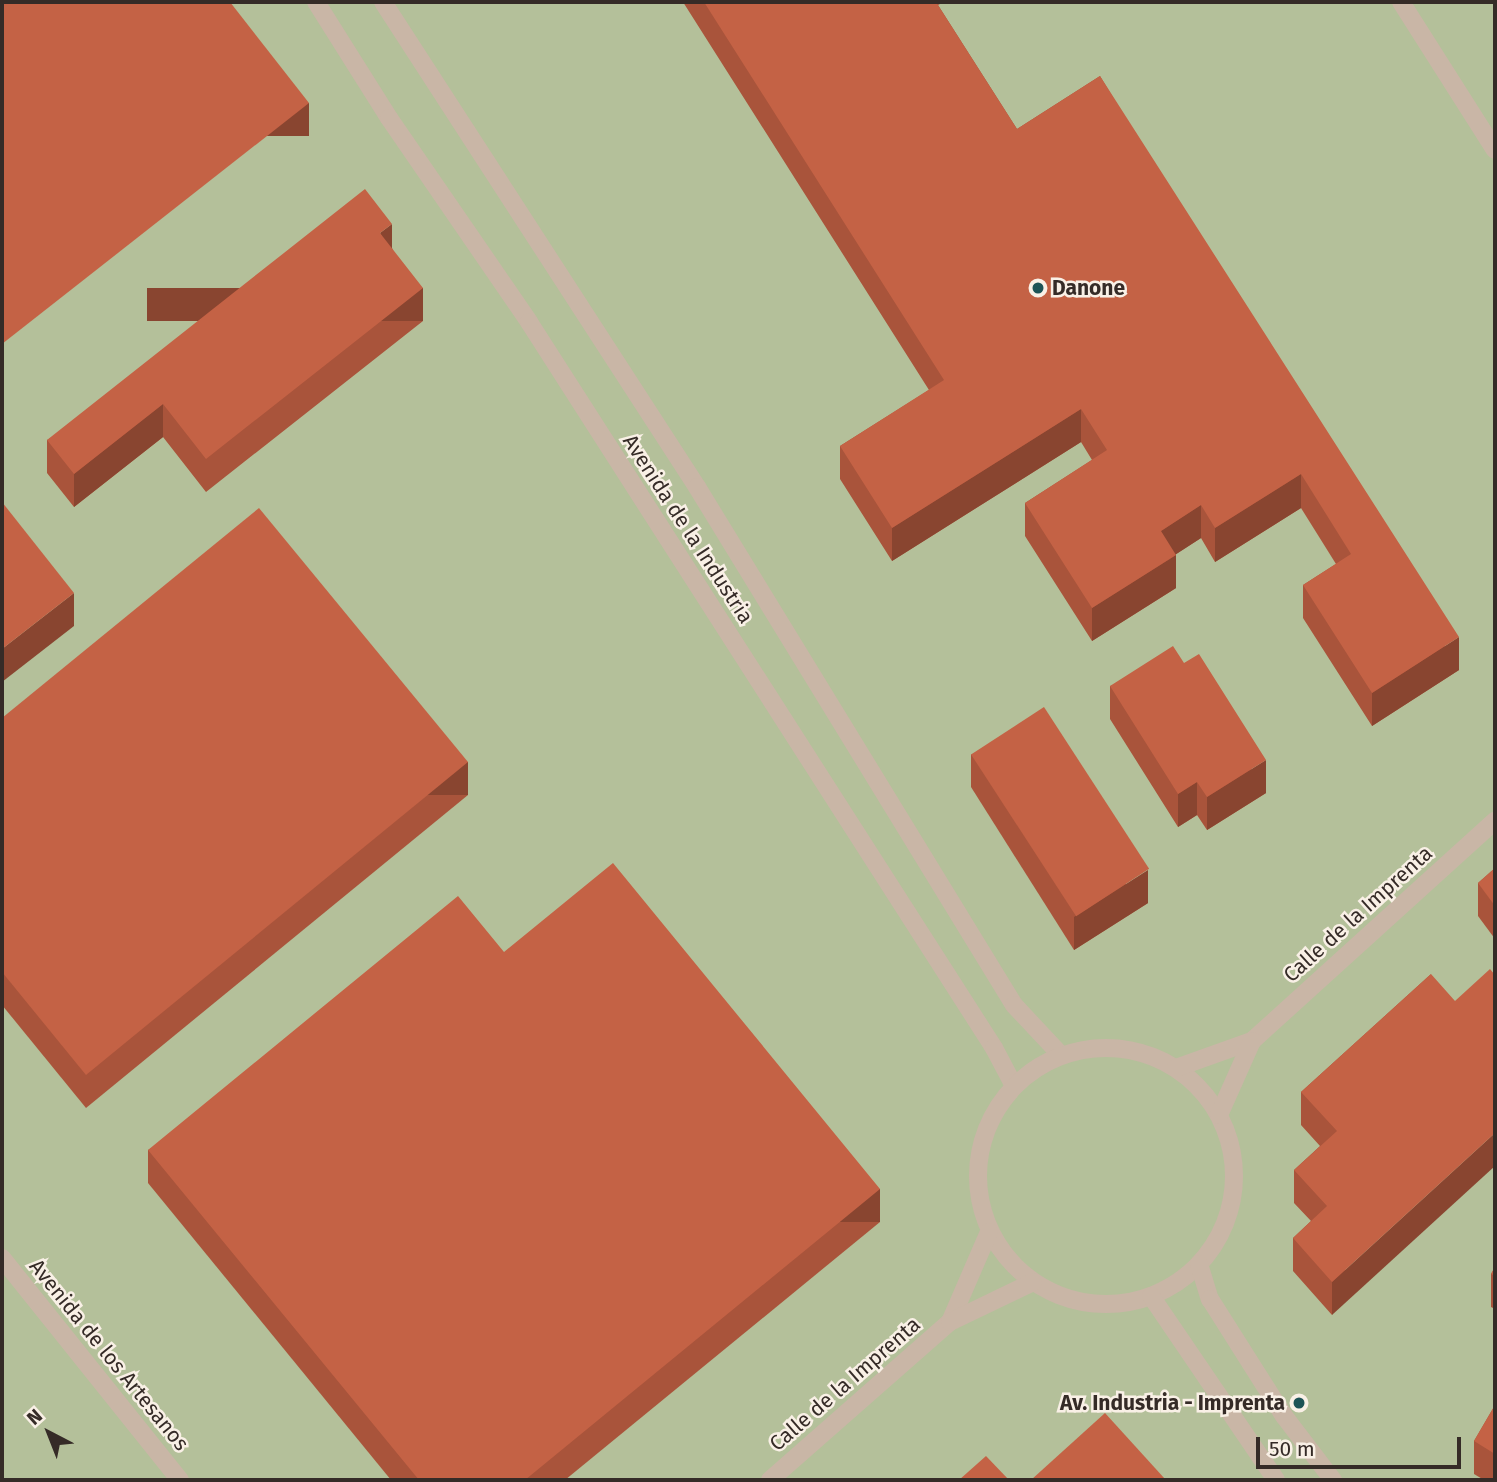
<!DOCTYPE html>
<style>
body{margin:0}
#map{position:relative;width:1497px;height:1482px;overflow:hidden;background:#f1e6da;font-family:"Fira Sans",sans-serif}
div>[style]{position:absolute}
.green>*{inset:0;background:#b4c09a;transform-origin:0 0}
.minor>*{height:18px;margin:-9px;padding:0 9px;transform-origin:9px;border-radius:9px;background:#c9b6a6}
.minor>.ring{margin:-9px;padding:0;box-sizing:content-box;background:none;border:18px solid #c9b6a6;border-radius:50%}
.wall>*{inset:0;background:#a9543b}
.shaded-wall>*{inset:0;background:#894530;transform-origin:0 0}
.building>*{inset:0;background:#c46245;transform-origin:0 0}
.dots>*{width:19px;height:19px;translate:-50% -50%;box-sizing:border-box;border:4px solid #f9f0e6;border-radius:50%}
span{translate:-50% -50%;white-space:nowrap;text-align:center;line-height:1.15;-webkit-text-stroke:5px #f9f0e6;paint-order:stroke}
.poi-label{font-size:21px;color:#352b27;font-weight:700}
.left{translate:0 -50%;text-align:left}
.right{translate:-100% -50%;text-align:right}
.street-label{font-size:21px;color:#352b27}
.frame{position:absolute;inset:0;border:4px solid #352b27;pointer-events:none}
.north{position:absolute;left:14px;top:1398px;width:70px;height:70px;-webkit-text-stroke:5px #f9f0e6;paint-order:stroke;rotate:318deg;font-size:19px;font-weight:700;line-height:28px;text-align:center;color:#352b27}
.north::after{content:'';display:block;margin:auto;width:24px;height:32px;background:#352b27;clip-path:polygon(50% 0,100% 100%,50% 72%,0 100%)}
.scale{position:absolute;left:1256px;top:1437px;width:205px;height:32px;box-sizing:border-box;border:4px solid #352b27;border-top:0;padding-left:9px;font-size:21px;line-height:24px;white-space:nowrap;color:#352b27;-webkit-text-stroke:5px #f9f0e6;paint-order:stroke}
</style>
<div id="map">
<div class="green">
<i style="left:2px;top:2px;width:1493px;height:1478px"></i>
</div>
<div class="minor">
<i style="left:316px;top:2px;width:137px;rotate:57.8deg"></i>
<i style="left:389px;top:118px;width:247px;rotate:55.5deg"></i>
<i style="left:529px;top:322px;width:862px;rotate:57.36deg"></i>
<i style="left:994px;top:1048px;width:43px;rotate:62.2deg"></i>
<i style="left:383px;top:2px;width:578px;rotate:57.08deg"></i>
<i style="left:697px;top:487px;width:607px;rotate:58.53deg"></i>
<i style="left:1014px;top:1005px;width:69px;rotate:46.8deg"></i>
<i style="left:1401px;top:2px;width:175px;rotate:57.6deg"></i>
<i class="ring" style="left:978px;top:1048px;width:238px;height:238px"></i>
<i style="left:1176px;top:1068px;width:81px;rotate:-19.6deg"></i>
<i style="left:1252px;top:1041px;width:328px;rotate:-42.2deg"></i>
<i style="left:1219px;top:1115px;width:81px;rotate:-66deg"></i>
<i style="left:2px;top:1258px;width:285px;rotate:51.3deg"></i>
<i style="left:1199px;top:1264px;width:37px;rotate:73deg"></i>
<i style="left:1210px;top:1299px;width:138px;rotate:57.7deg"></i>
<i style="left:1284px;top:1416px;width:81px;rotate:52.6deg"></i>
<i style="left:1151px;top:1296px;width:222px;rotate:55.8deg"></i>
<i style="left:950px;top:1322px;width:98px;rotate:-66.6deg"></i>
<i style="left:770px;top:1480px;width:240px;rotate:-41.3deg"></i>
<i style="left:950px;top:1322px;width:92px;rotate:-25.7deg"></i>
</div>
<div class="wall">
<i style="clip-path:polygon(683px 2px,944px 2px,938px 5px,1017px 129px,1100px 76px,1459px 670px,1372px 726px,1303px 618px,1303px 585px,1336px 564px,1301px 508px,1215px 562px,1201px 538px,1176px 554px,1176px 588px,1092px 641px,1025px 536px,1025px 503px,1092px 460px,1081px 442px,892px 561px,840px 479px,840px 446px,929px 390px)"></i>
<i style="clip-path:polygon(392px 248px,423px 321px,206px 492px,163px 437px,74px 507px,47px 473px,47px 440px)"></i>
<i style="clip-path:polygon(1184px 663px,1266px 793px,1207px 830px,1197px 815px,1178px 827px,1110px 719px,1110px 686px)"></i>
<i style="clip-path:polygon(2px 718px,468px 795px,86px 1108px,2px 1005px)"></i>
<i style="clip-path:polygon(971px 754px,1148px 903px,1074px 950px,971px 787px)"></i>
<i style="clip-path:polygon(1495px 868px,1495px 939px,1478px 916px,1478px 883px)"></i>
<i style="clip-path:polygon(504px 952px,880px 1222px,565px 1480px,391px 1480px,148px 1183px,148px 1150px)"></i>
<i style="clip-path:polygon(1431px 974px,1332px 1315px,1293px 1271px,1293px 1238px,1311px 1221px,1294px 1203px,1294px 1170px,1320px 1146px,1301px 1125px,1301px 1092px)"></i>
<i style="clip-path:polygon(1495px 1267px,1495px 1309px,1491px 1307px,1491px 1274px)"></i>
<i style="clip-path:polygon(1495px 1405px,1495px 1480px,1484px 1480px,1474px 1474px,1474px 1441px)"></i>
</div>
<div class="shaded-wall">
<i style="left:309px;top:103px;width:33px;height:390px;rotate:90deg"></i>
<i style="clip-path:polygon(392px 224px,392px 257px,380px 233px)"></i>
<i style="left:423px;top:288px;width:33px;height:276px;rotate:90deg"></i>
<i style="clip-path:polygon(163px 404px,163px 437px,74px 507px,74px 474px)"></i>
<i style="clip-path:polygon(1081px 409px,1081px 442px,892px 561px,892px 528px)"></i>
<i style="clip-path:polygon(1301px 474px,1301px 508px,1215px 562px,1215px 528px)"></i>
<i style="clip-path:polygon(1201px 505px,1201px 538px,1161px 564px,1161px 531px)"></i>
<i style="clip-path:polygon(1176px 555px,1176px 588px,1092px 641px,1092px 608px)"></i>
<i style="clip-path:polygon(74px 593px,74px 626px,2px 682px,2px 649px)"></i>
<i style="clip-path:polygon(1459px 637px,1459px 670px,1372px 726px,1372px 693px)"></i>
<i style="clip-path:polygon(1266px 760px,1266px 793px,1207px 830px,1207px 797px)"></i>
<i style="left:468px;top:762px;width:33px;height:494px;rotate:90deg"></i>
<i style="clip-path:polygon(1197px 782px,1197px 815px,1178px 827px,1178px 794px)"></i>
<i style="clip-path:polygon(1148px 870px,1148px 903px,1074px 950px,1074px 917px)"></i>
<i style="clip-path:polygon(1495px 1133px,1495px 1166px,1332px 1315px,1332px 1282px)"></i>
<i style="left:880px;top:1189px;width:33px;height:459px;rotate:90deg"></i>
</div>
<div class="building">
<i style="clip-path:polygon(2px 2px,230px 2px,309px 103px,2px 344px)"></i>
<i style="clip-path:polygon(704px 2px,936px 2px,1017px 129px,1100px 76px,1459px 637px,1372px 693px,1303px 585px,1351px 554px,1301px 474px,1215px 528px,1201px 505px,1161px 531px,1176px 555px,1092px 608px,1025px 503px,1107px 450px,1081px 409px,892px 528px,840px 446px,944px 380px)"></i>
<i style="clip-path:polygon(365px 189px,392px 224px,380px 233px,423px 288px,206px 459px,163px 404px,74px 474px,47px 440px)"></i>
<i style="clip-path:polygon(2px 502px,74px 593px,2px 649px)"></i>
<i style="clip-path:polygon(259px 508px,468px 762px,86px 1075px,2px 972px,2px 718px)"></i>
<i style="clip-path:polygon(1173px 646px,1184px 663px,1199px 654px,1266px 760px,1207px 797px,1197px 782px,1178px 794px,1110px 686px)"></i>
<i style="left:1044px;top:707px;width:193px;height:87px;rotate:57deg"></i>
<i style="clip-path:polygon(613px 863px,880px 1189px,525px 1480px,419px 1480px,148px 1150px,458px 896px,504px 952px)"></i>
<i style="clip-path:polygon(1495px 868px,1495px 906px,1478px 883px)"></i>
<i style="clip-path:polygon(1490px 969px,1495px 975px,1495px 1133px,1332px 1282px,1293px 1238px,1327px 1206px,1294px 1170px,1337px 1131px,1301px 1092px,1431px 974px,1455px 1001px)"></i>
<i style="clip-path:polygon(1495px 1267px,1495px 1276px,1491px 1274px)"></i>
<i style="clip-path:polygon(1495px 1405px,1495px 1454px,1474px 1441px)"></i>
<i style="clip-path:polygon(1105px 1413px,1165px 1479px,1164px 1480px,1031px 1480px)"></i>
<i style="clip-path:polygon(986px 1456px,1009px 1480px,959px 1480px)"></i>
</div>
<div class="dots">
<i style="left:1038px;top:288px;background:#1d5356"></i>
<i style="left:1299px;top:1403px;background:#1d5356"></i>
</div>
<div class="poi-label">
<span class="left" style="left:1052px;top:288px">Danone</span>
<span class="right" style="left:1285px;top:1403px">Av. Industria - Imprenta</span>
</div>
<div class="street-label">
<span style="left:688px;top:529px;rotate:57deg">Avenida de la Industria</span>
<span style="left:1358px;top:914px;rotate:-42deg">Calle de la Imprenta</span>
<span style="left:109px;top:1355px;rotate:51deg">Avenida de los Artesanos</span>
<span style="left:845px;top:1384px;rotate:-41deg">Calle de la Imprenta</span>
</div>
<div class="frame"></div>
<div class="north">N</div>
<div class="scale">50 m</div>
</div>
